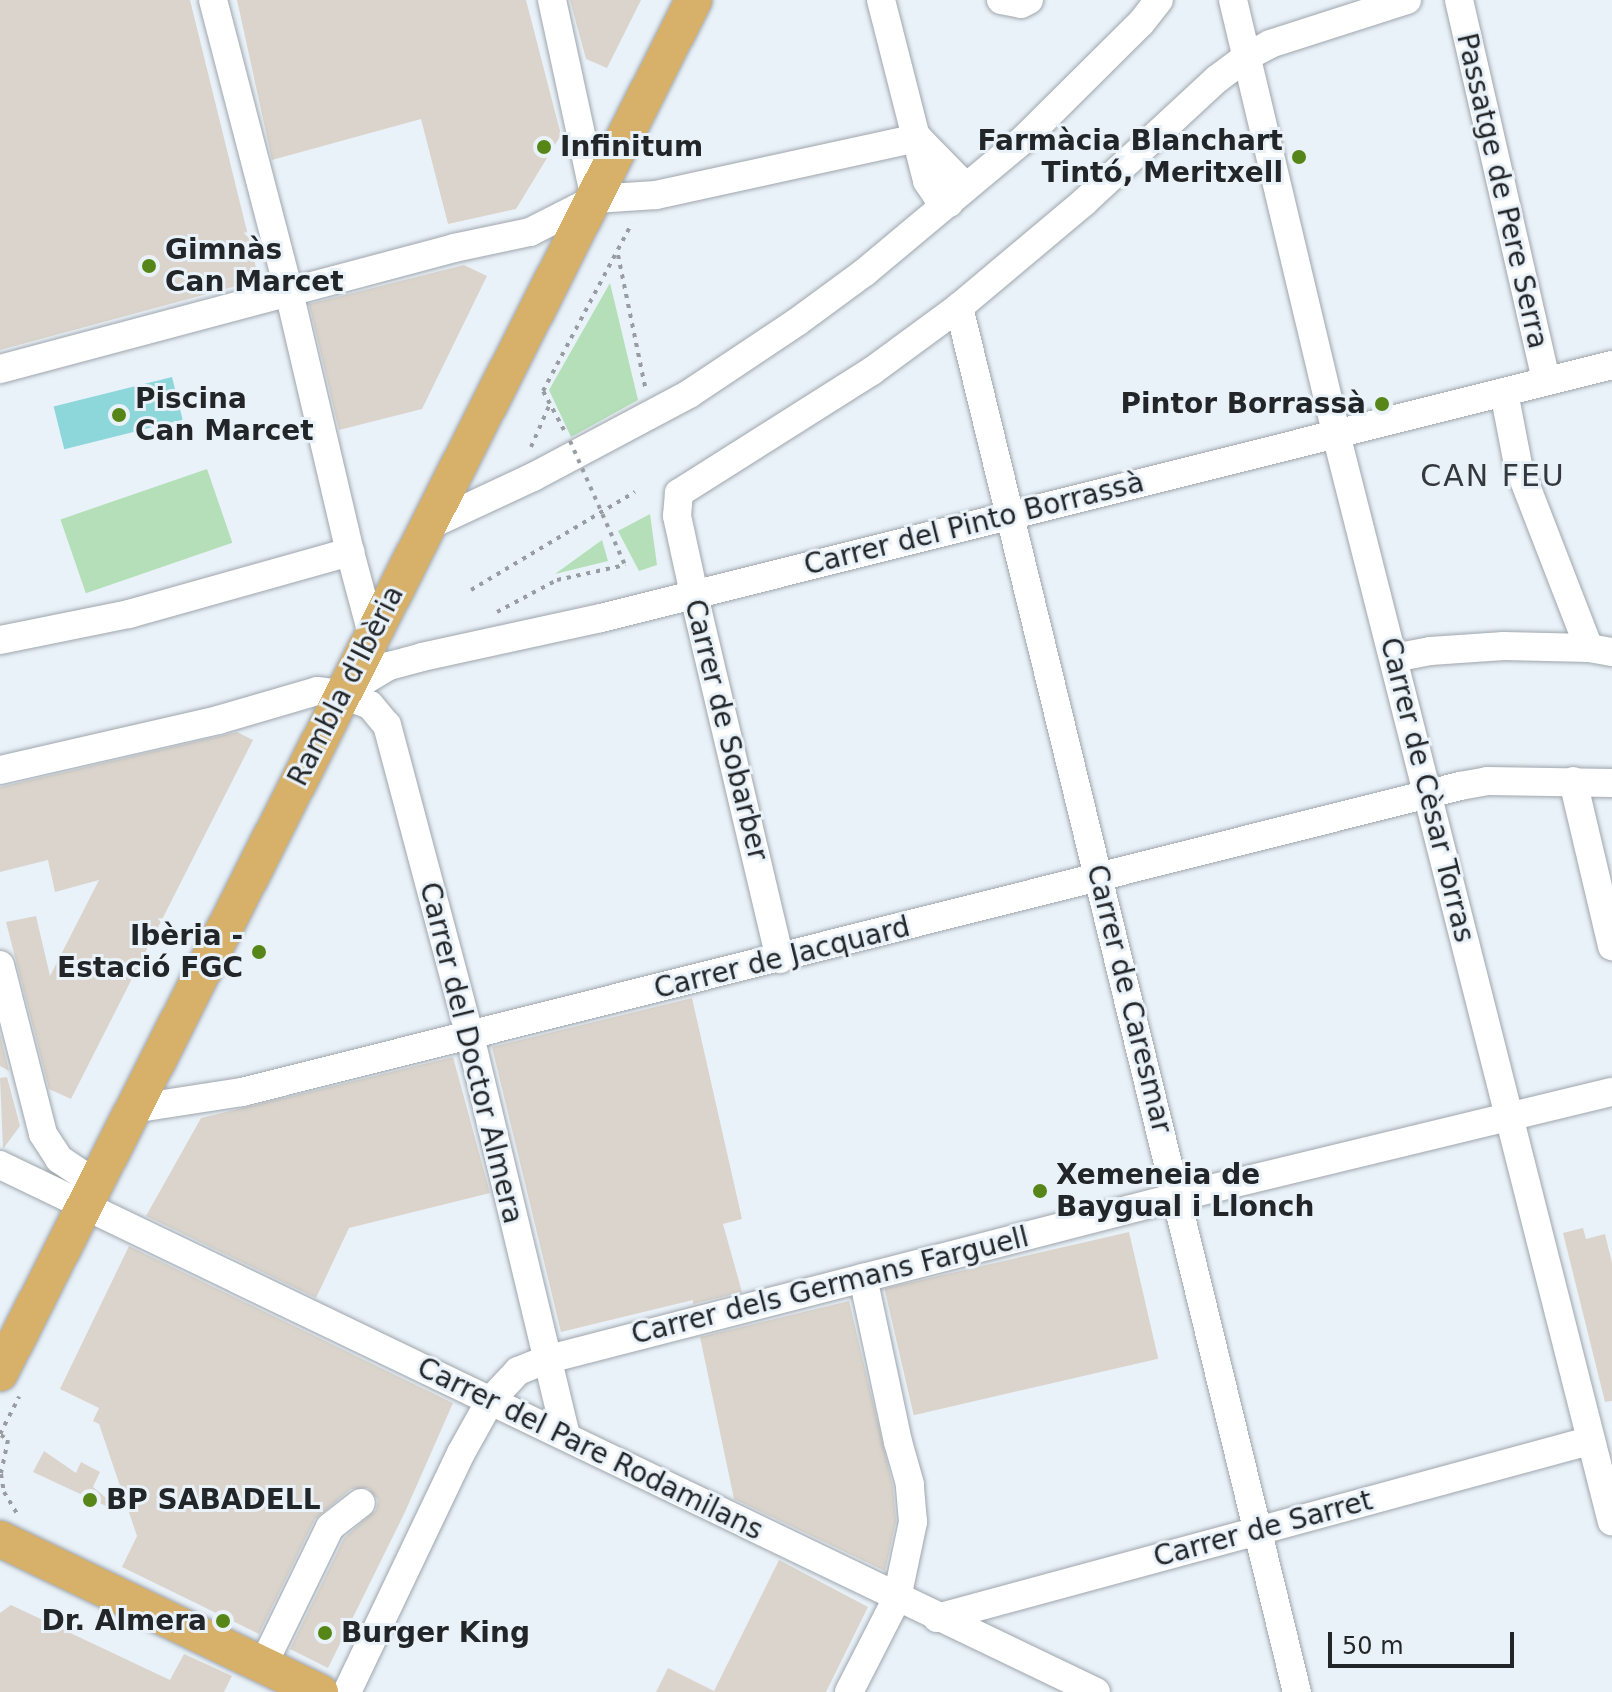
<!DOCTYPE html>
<meta charset="utf-8">
<style>
body{margin:0}
#map{position:relative;width:1612px;height:1692px;overflow:hidden;background:#eaf2f9;font-family:"DejaVu Sans",sans-serif}
div>[style]{position:absolute}
.green>*{inset:0;background:#b4dfb8;transform-origin:0 0}
.water>*{inset:0;background:#8dd6da;transform-origin:0 0}
.building>*{inset:0;background:#dad4cc;transform-origin:0 0}
.path>*{height:4px;margin-top:-2px;transform-origin:0;background:repeating-linear-gradient(90deg,#979da3 0 4px,transparent 0 10px)}
.roads{filter:drop-shadow(0 0 2px #9fa6ad) drop-shadow(0 0 2px #9fa6ad)}
.minor>*{height:28px;margin:-14px;padding:0 14px;transform-origin:14px;border-radius:14px;background:#fff}
.major>*{height:36px;margin:-18px;padding:0 18px;transform-origin:18px;border-radius:18px;background:#d7b06a}
.path-bridge>*{height:4px;margin-top:-2px;transform-origin:0;background:repeating-linear-gradient(90deg,#979da3 0 4px,transparent 0 10px)}
.dots>*{width:22px;height:22px;translate:-50% -50%;box-sizing:border-box;border:4px solid #eaf2f9;border-radius:50%}
span{translate:-50% -50%;white-space:nowrap;text-align:center;line-height:1.15;-webkit-text-stroke:6px #eaf2f9;paint-order:stroke}
.poi-label{font-size:28px;color:#232629;font-weight:700}
.right{translate:-100% -50%;text-align:right}
.left{translate:0 -50%;text-align:left}
.street-label{font-size:28px;color:#232629}
.neighbourhood-label{font-size:30px;color:#33393f;letter-spacing:2px}
.scale{position:absolute;left:1328px;top:1632px;width:186px;height:36px;box-sizing:border-box;border:4px solid #232629;border-top:0;padding-left:10px;font-size:24px;line-height:28px;white-space:nowrap;color:#232629;-webkit-text-stroke:6px #eaf2f9;paint-order:stroke}
</style>
<div id="map">
<div class="green">
<i style="clip-path:polygon(610px 283px,638px 400px,571px 437px,549px 390px)"></i>
<i style="left:207px;top:469px;width:78px;height:155px;rotate:71deg"></i>
<i style="clip-path:polygon(650px 514px,657px 565px,639px 571px,618px 531px)"></i>
<i style="clip-path:polygon(602px 540px,608px 561px,555px 574px)"></i>
</div>
<div class="water">
<i style="left:172px;top:377px;width:44px;height:122px;rotate:76deg"></i>
</div>
<div class="building">
<i style="clip-path:polygon(0 0,190px 0,259px 280px,0 350px)"></i>
<i style="clip-path:polygon(237px 0,526px 0,561px 135px,516px 209px,448px 224px,421px 119px,272px 160px)"></i>
<i style="clip-path:polygon(570px 0,641px 0,607px 68px,586px 59px)"></i>
<i style="clip-path:polygon(464px 265px,487px 276px,422px 409px,339px 430px,309px 304px)"></i>
<i style="clip-path:polygon(237px 732px,253px 740px,71px 1099px,49px 1089px,6px 922px,36px 916px,50px 976px,99px 880px,55px 892px,48px 860px,0 872px,0 787px)"></i>
<i style="clip-path:polygon(692px 998px,742px 1219px,723px 1224px,742px 1292px,693px 1304px,693px 1300px,561px 1332px,492px 1047px)"></i>
<i style="clip-path:polygon(0 1034px,9px 1071px,0 1066px)"></i>
<i style="clip-path:polygon(453px 1057px,490px 1193px,349px 1228px,316px 1298px,146px 1216px,201px 1118px)"></i>
<i style="clip-path:polygon(7px 1077px,20px 1126px,3px 1149px,0 1078px)"></i>
<i style="clip-path:polygon(1583px 1228px,1586px 1239px,1605px 1234px,1612px 1263px,1612px 1401px,1605px 1402px,1563px 1233px)"></i>
<i style="left:1129px;top:1232px;width:130px;height:251px;rotate:77deg"></i>
<i style="clip-path:polygon(129px 1246px,453px 1403px,405px 1512px,328px 1668px,290px 1649px,344px 1538px,376px 1510px,378px 1500px,368px 1488px,351px 1489px,315px 1519px,259px 1634px,122px 1567px,137px 1536px,99px 1424px,93px 1421px,99px 1408px,60px 1389px)"></i>
<i style="clip-path:polygon(849px 1301px,893px 1487px,896px 1521px,885px 1571px,734px 1499px,700px 1337px)"></i>
<i style="clip-path:polygon(44px 1451px,76px 1473px,81px 1462px,100px 1472px,93px 1487px,111px 1502px,108px 1507px,33px 1472px)"></i>
<i style="clip-path:polygon(779px 1560px,868px 1607px,826px 1692px,656px 1692px,668px 1668px,714px 1691px)"></i>
<i style="clip-path:polygon(11px 1605px,170px 1680px,184px 1654px,232px 1676px,224px 1692px,0 1692px,0 1613px)"></i>
</div>
<div class="path">
<i style="left:618px;top:255px;width:135px;rotate:78.4deg"></i>
<i style="left:564px;top:430px;width:44px;rotate:-118.3deg"></i>
<i style="left:543px;top:391px;width:190px;rotate:-62.1deg"></i>
<i style="left:531px;top:447px;width:45px;rotate:-66.3deg"></i>
<i style="left:471px;top:590px;width:191px;rotate:-30.9deg"></i>
<i style="left:497px;top:612px;width:68px;rotate:-28.1deg"></i>
<i style="left:557px;top:580px;width:70px;rotate:-12.4deg"></i>
<i style="left:0;top:1434px;width:42px;rotate:-62.8deg"></i>
<i style="left:1px;top:1435px;width:9px;rotate:36deg"></i>
<i style="left:8px;top:1440px;width:35px;rotate:102deg"></i>
<i style="left:1px;top:1474px;width:18px;rotate:81deg"></i>
<i style="left:4px;top:1492px;width:26px;rotate:59deg"></i>
</div>
<div class="roads">
<div class="minor">
<i style="left:213px;top:0;width:302px;rotate:75.4deg"></i>
<i style="left:289px;top:292px;width:267px;rotate:76.8deg"></i>
<i style="left:350px;top:552px;width:85px;rotate:75deg"></i>
<i style="left:552px;top:0;width:204px;rotate:77.8deg"></i>
<i style="left:881px;top:0;width:187px;rotate:75.7deg"></i>
<i style="left:927px;top:181px;width:18px;rotate:56deg"></i>
<i style="left:937px;top:196px;width:14px;rotate:30deg"></i>
<i style="left:1001px;top:0;width:20px;rotate:11deg"></i>
<i style="left:1021px;top:4px;width:9px;rotate:-27deg"></i>
<i style="left:1233px;top:0;width:446px;rotate:76.6deg"></i>
<i style="left:1336px;top:434px;width:1122px;rotate:75.77deg"></i>
<i style="left:1459px;top:0;width:391px;rotate:77.1deg"></i>
<i style="left:918px;top:138px;width:56px;rotate:45.7deg"></i>
<i style="left:957px;top:178px;width:26px;rotate:108deg"></i>
<i style="left:959px;top:307px;width:1426px;rotate:76.29deg"></i>
<i style="left:0;top:369px;width:470px;rotate:-14.9deg"></i>
<i style="left:454px;top:248px;width:78px;rotate:-11.9deg"></i>
<i style="left:530px;top:232px;width:73px;rotate:-26.9deg"></i>
<i style="left:595px;top:199px;width:61px;rotate:-3.8deg"></i>
<i style="left:656px;top:195px;width:268px;rotate:-12.3deg"></i>
<i style="left:1504px;top:392px;width:74px;rotate:79.1deg"></i>
<i style="left:1518px;top:465px;width:196px;rotate:68.8deg"></i>
<i style="left:428px;top:526px;width:116px;rotate:-25deg"></i>
<i style="left:533px;top:477px;width:177px;rotate:-28deg"></i>
<i style="left:689px;top:394px;width:130px;rotate:-33.7deg"></i>
<i style="left:797px;top:322px;width:84px;rotate:-36.3deg"></i>
<i style="left:865px;top:272px;width:209px;rotate:-39.9deg"></i>
<i style="left:1025px;top:138px;width:163px;rotate:-44.8deg"></i>
<i style="left:1141px;top:23px;width:29px;rotate:-52deg"></i>
<i style="left:0;top:640px;width:132px;rotate:-11.4deg"></i>
<i style="left:129px;top:614px;width:230px;rotate:-15.7deg"></i>
<i style="left:1394px;top:658px;width:37px;rotate:-11deg"></i>
<i style="left:1430px;top:651px;width:74px;rotate:-3.9deg"></i>
<i style="left:1504px;top:646px;width:85px;rotate:1.3deg"></i>
<i style="left:1589px;top:648px;width:23px;rotate:10deg"></i>
<i style="left:342px;top:694px;width:55px;rotate:-30.8deg"></i>
<i style="left:389px;top:666px;width:34px;rotate:-15deg"></i>
<i style="left:422px;top:657px;width:183px;rotate:-12.3deg"></i>
<i style="left:601px;top:618px;width:1042px;rotate:-14.05deg"></i>
<i style="left:0;top:770px;width:224px;rotate:-12.9deg"></i>
<i style="left:218px;top:720px;width:103px;rotate:-16.3deg"></i>
<i style="left:317px;top:691px;width:24px;rotate:7deg"></i>
<i style="left:341px;top:694px;width:31px;rotate:21deg"></i>
<i style="left:370px;top:705px;width:26px;rotate:50deg"></i>
<i style="left:387px;top:725px;width:322px;rotate:75.1deg"></i>
<i style="left:470px;top:1036px;width:411px;rotate:76.5deg"></i>
<i style="left:1573px;top:781px;width:170px;rotate:76.7deg"></i>
<i style="left:780px;top:959px;width:375px;rotate:-103.3deg"></i>
<i style="left:694px;top:594px;width:80px;rotate:-102.3deg"></i>
<i style="left:677px;top:516px;width:23px;rotate:-85deg"></i>
<i style="left:679px;top:493px;width:228px;rotate:-32.3deg"></i>
<i style="left:872px;top:371px;width:108px;rotate:-36.3deg"></i>
<i style="left:959px;top:307px;width:163px;rotate:-40deg"></i>
<i style="left:1084px;top:202px;width:181px;rotate:-42.8deg"></i>
<i style="left:1217px;top:79px;width:36px;rotate:-37deg"></i>
<i style="left:1246px;top:57px;width:27px;rotate:-28deg"></i>
<i style="left:1270px;top:44px;width:144px;rotate:-17.8deg"></i>
<i style="left:0;top:965px;width:174px;rotate:75.7deg"></i>
<i style="left:43px;top:1134px;width:30px;rotate:57deg"></i>
<i style="left:59px;top:1159px;width:43px;rotate:33.7deg"></i>
<i style="left:132px;top:1109px;width:111px;rotate:-8.8deg"></i>
<i style="left:242px;top:1092px;width:1256px;rotate:-14.1deg"></i>
<i style="left:1460px;top:786px;width:27px;rotate:-10deg"></i>
<i style="left:1487px;top:781px;width:125px;rotate:0.9deg"></i>
<i style="left:0;top:1165px;width:1216px;rotate:25.68deg"></i>
<i style="left:937px;top:1618px;width:676px;rotate:-15.19deg"></i>
<i style="left:263px;top:1665px;width:153px;rotate:-64.1deg"></i>
<i style="left:330px;top:1527px;width:39px;rotate:-38deg"></i>
<i style="left:347px;top:1692px;width:265px;rotate:-64.5deg"></i>
<i style="left:461px;top:1453px;width:60px;rotate:-60.9deg"></i>
<i style="left:490px;top:1401px;width:41px;rotate:-47deg"></i>
<i style="left:518px;top:1371px;width:29px;rotate:-22deg"></i>
<i style="left:545px;top:1360px;width:653px;rotate:-14.46deg"></i>
<i style="left:1177px;top:1197px;width:447px;rotate:-13.6deg"></i>
<i style="left:849px;top:1692px;width:106px;rotate:-62.9deg"></i>
<i style="left:897px;top:1598px;width:78px;rotate:-78.1deg"></i>
<i style="left:913px;top:1522px;width:38px;rotate:-95deg"></i>
<i style="left:910px;top:1484px;width:44px;rotate:-105.9deg"></i>
<i style="left:898px;top:1442px;width:168px;rotate:-102deg"></i>
</div>
<div class="major">
<i style="left:0;top:1373px;width:1538px;rotate:-63.19deg"></i>
<i style="left:0;top:1539px;width:355px;rotate:25.6deg"></i>
</div>
</div>
<div class="path-bridge">
<i style="left:570px;top:441px;width:136px;rotate:66.1deg"></i>
</div>
<div class="dots">
<i style="left:544px;top:147px;background:#578618"></i>
<i style="left:1299px;top:157px;background:#578618"></i>
<i style="left:149px;top:266px;background:#578618"></i>
<i style="left:1382px;top:404px;background:#578618"></i>
<i style="left:119px;top:415px;background:#578618"></i>
<i style="left:259px;top:952px;background:#578618"></i>
<i style="left:1040px;top:1191px;background:#578618"></i>
<i style="left:90px;top:1500px;background:#578618"></i>
<i style="left:223px;top:1621px;background:#578618"></i>
<i style="left:325px;top:1633px;background:#578618"></i>
</div>
<div class="poi-label">
<span class="right" style="left:1283px;top:157px">Farmàcia Blanchart<br>Tintó, Meritxell</span>
<span class="left" style="left:560px;top:147px">Infinitum</span>
<span class="left" style="left:165px;top:266px">Gimnàs<br>Can Marcet</span>
<span class="left" style="left:135px;top:415px">Piscina<br>Can Marcet</span>
<span class="right" style="left:1366px;top:404px">Pintor Borrassà</span>
<span class="right" style="left:243px;top:952px">Ibèria -<br>Estació FGC</span>
<span class="left" style="left:1056px;top:1191px">Xemeneia de<br>Baygual i Llonch</span>
<span class="left" style="left:106px;top:1500px">BP SABADELL</span>
<span class="right" style="left:207px;top:1621px">Dr. Almera</span>
<span class="left" style="left:341px;top:1633px">Burger King</span>
</div>
<div class="street-label">
<span style="left:1502px;top:191px;rotate:77deg">Passatge de Pere Serra</span>
<span style="left:974px;top:524px;rotate:-14deg">Carrer del Pinto Borrassà</span>
<span style="left:346px;top:686px;rotate:-63deg">Rambla d'Ibèria</span>
<span style="left:726px;top:730px;rotate:76deg">Carrer de Sobarber</span>
<span style="left:1427px;top:790px;rotate:76deg">Carrer de Cèsar Torras</span>
<span style="left:782px;top:958px;rotate:-14deg">Carrer de Jacquard</span>
<span style="left:1129px;top:999px;rotate:76deg">Carrer de Caresmar</span>
<span style="left:471px;top:1053px;rotate:76deg">Carrer del Doctor Almera</span>
<span style="left:830px;top:1286px;rotate:-14deg">Carrer dels Germans Farguell</span>
<span style="left:590px;top:1449px;rotate:26deg">Carrer del Pare Rodamilans</span>
<span style="left:1263px;top:1529px;rotate:-15deg">Carrer de Sarret</span>
</div>
<div class="neighbourhood-label">
<span style="left:1493px;top:476px">CAN FEU</span>
</div>
<div class="scale">50 m</div>
</div>
